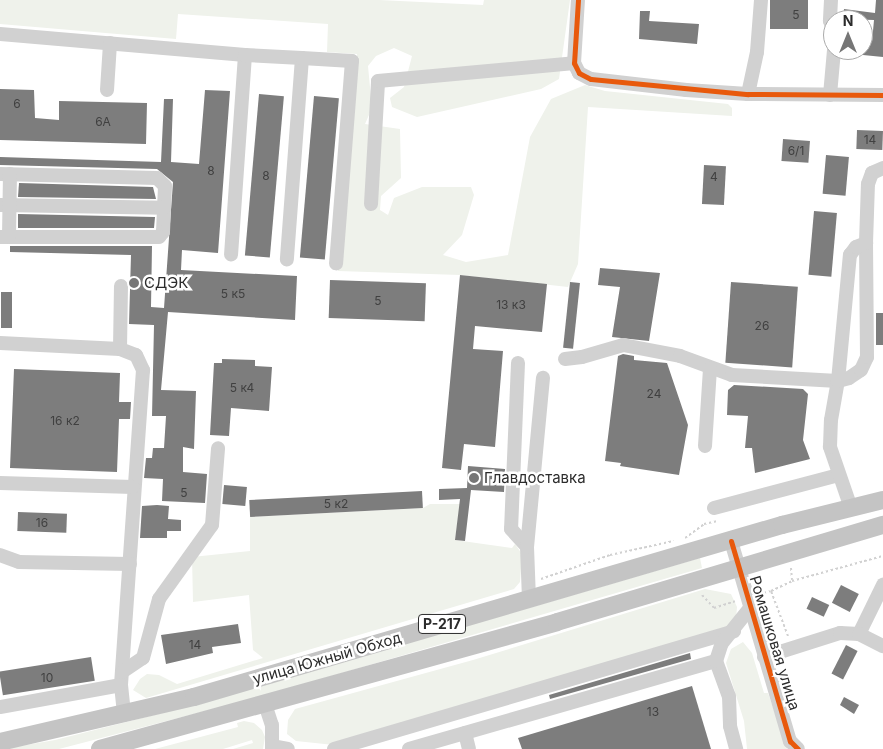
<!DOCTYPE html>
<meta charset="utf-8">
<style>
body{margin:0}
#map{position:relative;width:883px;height:749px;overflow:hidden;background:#fff;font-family:Inter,sans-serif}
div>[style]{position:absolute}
.green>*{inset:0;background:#eff2eb}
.building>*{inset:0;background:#7d7d7d;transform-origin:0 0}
.path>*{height:2px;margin-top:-1px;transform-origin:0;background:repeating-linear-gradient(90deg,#d1d1d1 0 2.5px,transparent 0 5px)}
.minor>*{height:14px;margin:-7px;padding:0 7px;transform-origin:7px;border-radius:7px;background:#d1d1d1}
.major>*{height:18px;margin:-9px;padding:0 9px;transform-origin:9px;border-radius:9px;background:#c4c4c4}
.cycleway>*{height:5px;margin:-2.5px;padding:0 2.5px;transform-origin:2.5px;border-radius:2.5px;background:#e8590c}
.dots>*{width:14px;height:14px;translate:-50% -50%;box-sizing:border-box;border:2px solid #fff;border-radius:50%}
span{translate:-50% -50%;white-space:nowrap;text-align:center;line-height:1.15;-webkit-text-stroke:5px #fff;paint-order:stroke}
.number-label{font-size:12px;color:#404040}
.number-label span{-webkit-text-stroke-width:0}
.shield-label span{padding:1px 4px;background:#fff;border:1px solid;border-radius:4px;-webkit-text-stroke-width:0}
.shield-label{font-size:14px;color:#2c2c2c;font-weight:700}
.poi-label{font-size:15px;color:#2c2c2c}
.left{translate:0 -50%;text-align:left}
.street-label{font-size:15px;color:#2c2c2c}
.north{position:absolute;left:823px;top:10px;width:50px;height:50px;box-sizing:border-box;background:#fff;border:1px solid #ababab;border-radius:50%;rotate:0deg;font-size:14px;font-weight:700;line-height:20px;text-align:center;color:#2c2c2c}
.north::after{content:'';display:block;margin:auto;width:18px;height:22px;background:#767676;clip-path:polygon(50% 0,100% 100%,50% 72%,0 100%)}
</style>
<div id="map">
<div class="green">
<i style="clip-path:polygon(0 0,379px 0,483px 5px,484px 0,570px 0,559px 79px,541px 89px,417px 117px,392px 107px,390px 98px,404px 87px,412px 56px,394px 48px,376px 56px,368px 66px,372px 108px,365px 124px,400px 129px,401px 178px,381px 196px,380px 210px,388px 215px,394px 198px,422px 187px,471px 187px,474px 195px,462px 235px,443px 255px,466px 262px,508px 255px,530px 137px,551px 99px,585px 85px,605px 91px,728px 104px,732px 108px,732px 116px,588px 107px,578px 264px,568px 287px,460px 275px,338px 271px,357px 54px,327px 52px,328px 24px,178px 14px,176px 39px,0 24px)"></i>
<i style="clip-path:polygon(430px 504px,460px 504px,455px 540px,512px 548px,515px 544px,522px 554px,520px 582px,514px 589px,146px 698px,133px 690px,140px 679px,147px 674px,159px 675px,177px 684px,263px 658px,253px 650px,249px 595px,193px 602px,192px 557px,250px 551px,250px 517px,423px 508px)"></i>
<i style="clip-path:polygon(700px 558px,702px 568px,263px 696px,59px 749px,3px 749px,55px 740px,202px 703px)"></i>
<i style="clip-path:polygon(705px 589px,731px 594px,737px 607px,736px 619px,724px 631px,334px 745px,296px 741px,287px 734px,288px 720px,295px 709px,473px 660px)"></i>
<i style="clip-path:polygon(743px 642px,752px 653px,764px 693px,768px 693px,787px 749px,747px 749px,744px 721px,726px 663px,731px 649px)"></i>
<i style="clip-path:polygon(244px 721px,254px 723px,262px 730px,265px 737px,263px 749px,233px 749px,253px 743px,252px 740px,223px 749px,155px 749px,238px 727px,237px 723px)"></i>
</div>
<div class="building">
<i style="left:770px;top:0;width:38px;height:29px"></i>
<i style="clip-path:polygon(876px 0,883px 0,883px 57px,863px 55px,863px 43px,872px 42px,874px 20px,843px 19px,844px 9px,875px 13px)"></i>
<i style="clip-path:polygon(640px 11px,650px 11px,649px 21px,699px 24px,697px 44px,639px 39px)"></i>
<i style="clip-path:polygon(0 89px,34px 90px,35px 118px,59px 120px,59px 101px,147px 103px,146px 144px,0 140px)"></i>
<i style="clip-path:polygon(205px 90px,230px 91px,218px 253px,182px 250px,181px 270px,297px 276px,295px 320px,168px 312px,161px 390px,196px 391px,194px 449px,183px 447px,183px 472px,207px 474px,205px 503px,162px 501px,163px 479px,144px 478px,146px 458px,152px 458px,153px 448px,164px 448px,166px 416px,152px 416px,154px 325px,129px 324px,131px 255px,10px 252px,10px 246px,152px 246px,151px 307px,164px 308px,173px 182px,157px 169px,0 165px,0 157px,161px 162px,164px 99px,173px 99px,171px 162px,199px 164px)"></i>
<i style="left:259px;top:94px;width:25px;height:162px;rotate:5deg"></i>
<i style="left:314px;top:96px;width:25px;height:162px;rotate:5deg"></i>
<i style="left:857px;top:130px;width:26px;height:19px;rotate:2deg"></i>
<i style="left:783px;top:139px;width:27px;height:22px;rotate:4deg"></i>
<i style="left:826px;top:155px;width:23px;height:39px;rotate:5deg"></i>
<i style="left:704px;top:165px;width:22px;height:39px;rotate:3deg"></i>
<i style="clip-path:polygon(19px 183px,153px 187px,156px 199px,18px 197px)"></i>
<i style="left:814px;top:211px;width:23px;height:64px;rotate:5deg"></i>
<i style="clip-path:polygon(18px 214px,155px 217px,154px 228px,18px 228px)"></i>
<i style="clip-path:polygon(600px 268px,660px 273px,649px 341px,612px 337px,620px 287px,598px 285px)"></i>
<i style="clip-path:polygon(460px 275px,547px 284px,542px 332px,475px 326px,473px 349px,503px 351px,495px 447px,464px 444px,461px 470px,442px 468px)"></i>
<i style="left:330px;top:280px;width:96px;height:38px;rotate:2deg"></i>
<i style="left:570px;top:282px;width:10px;height:66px;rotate:6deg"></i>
<i style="left:731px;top:282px;width:67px;height:81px;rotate:4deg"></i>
<i style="left:1px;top:292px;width:11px;height:36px"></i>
<i style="left:876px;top:313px;width:7px;height:32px"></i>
<i style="clip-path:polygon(623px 354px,634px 356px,634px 360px,667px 363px,688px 425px,679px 475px,620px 466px,621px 463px,605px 461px,618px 356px)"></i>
<i style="clip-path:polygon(222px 359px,255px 360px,255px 366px,272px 367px,269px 411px,231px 408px,229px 436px,210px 435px,214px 363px,222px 363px)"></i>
<i style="clip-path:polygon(14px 369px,120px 373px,119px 402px,131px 402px,130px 419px,119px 419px,117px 472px,10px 468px)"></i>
<i style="clip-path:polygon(734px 385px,803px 389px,808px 394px,803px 440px,810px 459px,755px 473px,752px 448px,745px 448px,748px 416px,727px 415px,728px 390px)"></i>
<i style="clip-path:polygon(468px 466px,505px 469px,504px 492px,471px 490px,465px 541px,455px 540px,460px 499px,439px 500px,439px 489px,467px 488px)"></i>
<i style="left:224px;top:485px;width:23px;height:19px;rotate:5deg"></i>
<i style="left:422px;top:491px;width:17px;height:173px;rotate:87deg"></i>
<i style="clip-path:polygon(157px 505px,169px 506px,168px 519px,181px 520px,181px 531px,167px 531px,167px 538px,140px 538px,142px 506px)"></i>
<i style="left:18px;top:512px;width:49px;height:19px;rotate:2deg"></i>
<i style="left:841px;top:585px;width:20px;height:20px;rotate:27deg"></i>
<i style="left:812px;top:597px;width:19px;height:13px;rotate:25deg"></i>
<i style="clip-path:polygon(238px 624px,241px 643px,212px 647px,213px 653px,166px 664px,161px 635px)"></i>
<i style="left:846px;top:645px;width:13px;height:32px;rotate:27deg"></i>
<i style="clip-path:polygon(690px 653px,691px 659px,550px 699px,549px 695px)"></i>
<i style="left:91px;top:657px;width:24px;height:93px;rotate:81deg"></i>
<i style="clip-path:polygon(692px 686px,711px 749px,522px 749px,518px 738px)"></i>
<i style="clip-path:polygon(844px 697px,859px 705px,854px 714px,840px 705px)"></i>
</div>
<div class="path">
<i style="left:685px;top:538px;width:24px;rotate:-36deg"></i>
<i style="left:704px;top:524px;width:14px;rotate:-12deg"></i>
<i style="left:791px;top:568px;width:12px;rotate:85deg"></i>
<i style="left:541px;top:579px;width:73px;rotate:-19.2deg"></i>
<i style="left:610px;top:555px;width:65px;rotate:-12.5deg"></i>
<i style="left:759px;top:594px;width:12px;rotate:-14deg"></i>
<i style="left:702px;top:595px;width:18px;rotate:47deg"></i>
<i style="left:714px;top:608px;width:22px;rotate:-18deg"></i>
<i style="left:788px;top:636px;width:48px;rotate:-110.7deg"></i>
<i style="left:771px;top:591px;width:23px;rotate:-25deg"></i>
<i style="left:792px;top:581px;width:94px;rotate:-15.4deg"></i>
</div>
<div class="minor">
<i style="left:831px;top:0;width:21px;rotate:93deg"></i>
<i style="left:830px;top:21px;width:9px;rotate:69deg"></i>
<i style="left:0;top:34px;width:246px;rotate:4.9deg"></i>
<i style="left:245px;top:55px;width:200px;rotate:94deg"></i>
<i style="left:245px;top:55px;width:57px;rotate:3deg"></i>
<i style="left:302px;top:58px;width:202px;rotate:94.3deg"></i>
<i style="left:302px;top:58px;width:50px;rotate:3.4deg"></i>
<i style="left:352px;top:61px;width:203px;rotate:94.5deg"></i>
<i style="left:574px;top:63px;width:11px;rotate:63deg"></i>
<i style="left:579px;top:73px;width:13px;rotate:27deg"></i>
<i style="left:591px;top:79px;width:96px;rotate:6.6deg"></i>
<i style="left:686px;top:90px;width:62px;rotate:3.7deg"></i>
<i style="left:748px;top:94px;width:135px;rotate:0.4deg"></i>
<i style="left:574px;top:63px;width:63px;rotate:-86.4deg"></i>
<i style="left:107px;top:90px;width:47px;rotate:-86.3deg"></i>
<i style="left:748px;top:94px;width:43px;rotate:-77.9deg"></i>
<i style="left:757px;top:52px;width:52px;rotate:-85.6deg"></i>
<i style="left:830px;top:95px;width:45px;rotate:-84.9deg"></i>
<i style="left:0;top:174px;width:157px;rotate:1.5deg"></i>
<i style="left:157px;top:178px;width:11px;rotate:45deg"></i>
<i style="left:165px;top:186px;width:46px;rotate:92.5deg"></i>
<i style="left:163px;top:232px;width:6px;rotate:129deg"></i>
<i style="left:159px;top:237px;width:159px;rotate:180deg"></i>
<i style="left:371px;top:204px;width:123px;rotate:-86.7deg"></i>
<i style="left:378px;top:81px;width:197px;rotate:-5.2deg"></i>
<i style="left:0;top:205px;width:164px;rotate:1deg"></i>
<i style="left:9px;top:237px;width:63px;rotate:-89.1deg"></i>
<i style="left:0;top:343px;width:120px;rotate:2.9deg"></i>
<i style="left:120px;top:349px;width:17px;rotate:21deg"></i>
<i style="left:136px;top:355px;width:17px;rotate:65deg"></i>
<i style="left:143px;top:370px;width:316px;rotate:94deg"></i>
<i style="left:121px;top:685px;width:30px;rotate:84deg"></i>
<i style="left:120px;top:349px;width:63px;rotate:-89.1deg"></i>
<i style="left:565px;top:359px;width:17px;rotate:-7deg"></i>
<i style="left:582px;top:357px;width:43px;rotate:-16.3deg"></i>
<i style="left:623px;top:345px;width:58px;rotate:10.9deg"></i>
<i style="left:680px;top:356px;width:55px;rotate:20.1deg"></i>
<i style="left:732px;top:375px;width:106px;rotate:3.2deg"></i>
<i style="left:838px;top:381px;width:11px;rotate:-15deg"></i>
<i style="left:849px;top:378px;width:14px;rotate:-34deg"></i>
<i style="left:861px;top:370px;width:14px;rotate:-65deg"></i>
<i style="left:867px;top:357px;width:114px;rotate:-90.5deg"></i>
<i style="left:518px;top:363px;width:166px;rotate:92.4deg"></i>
<i style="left:511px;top:529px;width:24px;rotate:48deg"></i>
<i style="left:527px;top:547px;width:53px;rotate:87.8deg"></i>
<i style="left:705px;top:446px;width:78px;rotate:-86.3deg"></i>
<i style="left:0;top:483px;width:133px;rotate:1.7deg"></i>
<i style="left:714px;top:508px;width:129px;rotate:-14.8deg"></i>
<i style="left:851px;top:508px;width:65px;rotate:-109deg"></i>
<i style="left:830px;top:447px;width:27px;rotate:-88deg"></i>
<i style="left:831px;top:420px;width:40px;rotate:-80deg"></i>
<i style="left:838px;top:381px;width:127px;rotate:-84.6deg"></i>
<i style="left:850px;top:255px;width:10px;rotate:-53deg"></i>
<i style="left:856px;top:247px;width:11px;rotate:-22deg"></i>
<i style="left:866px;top:243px;width:59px;rotate:-88.1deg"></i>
<i style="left:868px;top:184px;width:12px;rotate:-70deg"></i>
<i style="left:872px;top:173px;width:12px;rotate:-24deg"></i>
<i style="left:731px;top:541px;width:209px;rotate:73.6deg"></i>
<i style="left:790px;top:741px;width:11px;rotate:45deg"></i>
<i style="left:527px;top:547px;width:170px;rotate:-84.6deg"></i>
<i style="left:0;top:555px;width:20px;rotate:20deg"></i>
<i style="left:19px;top:562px;width:111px;rotate:1deg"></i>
<i style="left:859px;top:634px;width:55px;rotate:-63.9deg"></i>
<i style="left:764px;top:657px;width:80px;rotate:-17.5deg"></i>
<i style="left:840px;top:633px;width:19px;rotate:3deg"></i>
<i style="left:859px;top:634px;width:27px;rotate:27deg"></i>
<i style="left:716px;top:661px;width:37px;rotate:70deg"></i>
<i style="left:729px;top:696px;width:30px;rotate:88deg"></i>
<i style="left:730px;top:726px;width:24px;rotate:75deg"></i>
<i style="left:122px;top:672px;width:25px;rotate:-34deg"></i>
<i style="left:143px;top:658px;width:61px;rotate:-74.8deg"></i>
<i style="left:159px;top:599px;width:91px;rotate:-54.4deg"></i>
<i style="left:212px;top:525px;width:77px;rotate:-85.5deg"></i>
<i style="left:265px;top:704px;width:22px;rotate:72deg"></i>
<i style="left:272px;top:725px;width:24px;rotate:90deg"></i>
<i style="left:0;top:707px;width:123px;rotate:-10.3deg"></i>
<i style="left:465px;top:733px;width:16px;rotate:76deg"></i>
<i style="left:273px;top:746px;width:15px;rotate:11deg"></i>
<i style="left:334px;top:749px;width:417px;rotate:-16.4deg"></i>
<i style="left:409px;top:749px;width:319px;rotate:-16deg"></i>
<i style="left:716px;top:661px;width:19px;rotate:-72deg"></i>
<i style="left:722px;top:643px;width:45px;rotate:-51.3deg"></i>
</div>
<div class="major">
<i style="left:0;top:742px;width:199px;rotate:-13.1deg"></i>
<i style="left:194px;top:697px;width:613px;rotate:-16.31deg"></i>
<i style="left:782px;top:525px;width:104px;rotate:-13.9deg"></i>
<i style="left:100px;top:749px;width:474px;rotate:-15.5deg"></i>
<i style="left:557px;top:622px;width:340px;rotate:-16.6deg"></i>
</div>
<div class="cycleway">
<i style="left:578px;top:0;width:63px;rotate:93.6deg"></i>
<i style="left:574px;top:63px;width:11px;rotate:63deg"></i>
<i style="left:579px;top:73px;width:13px;rotate:27deg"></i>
<i style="left:591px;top:79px;width:158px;rotate:5.5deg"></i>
<i style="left:748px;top:94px;width:135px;rotate:0.4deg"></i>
<i style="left:731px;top:541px;width:209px;rotate:73.6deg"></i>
<i style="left:790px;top:741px;width:11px;rotate:45deg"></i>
</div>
<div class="dots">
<i style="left:134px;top:283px;background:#767676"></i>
<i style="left:474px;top:478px;background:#767676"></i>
</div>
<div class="number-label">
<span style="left:796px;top:15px">5</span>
<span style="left:17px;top:104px">6</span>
<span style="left:103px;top:122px">6А</span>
<span style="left:870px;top:140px">14</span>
<span style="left:796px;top:151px">6/1</span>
<span style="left:211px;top:171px">8</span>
<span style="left:266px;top:176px">8</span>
<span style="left:714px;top:177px">4</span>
<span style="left:233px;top:294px">5 к5</span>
<span style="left:378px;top:301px">5</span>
<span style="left:511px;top:305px">13 к3</span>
<span style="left:762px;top:326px">26</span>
<span style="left:242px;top:388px">5 к4</span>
<span style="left:654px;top:394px">24</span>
<span style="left:65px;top:421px">16 к2</span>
<span style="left:184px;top:493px">5</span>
<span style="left:336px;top:504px">5 к2</span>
<span style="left:42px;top:523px">16</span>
<span style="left:195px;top:645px">14</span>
<span style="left:47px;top:678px">10</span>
<span style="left:653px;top:712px">13</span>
</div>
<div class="shield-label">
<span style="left:442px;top:624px">Р-217</span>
</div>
<div class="poi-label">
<span class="left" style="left:144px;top:283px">СДЭК</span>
<span class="left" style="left:484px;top:478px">Главдоставка</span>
</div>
<div class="street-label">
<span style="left:775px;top:643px;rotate:73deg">Ромашковая улица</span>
<span style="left:327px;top:658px;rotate:-16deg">улица Южный Обход</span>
</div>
<div class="north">N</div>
</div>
